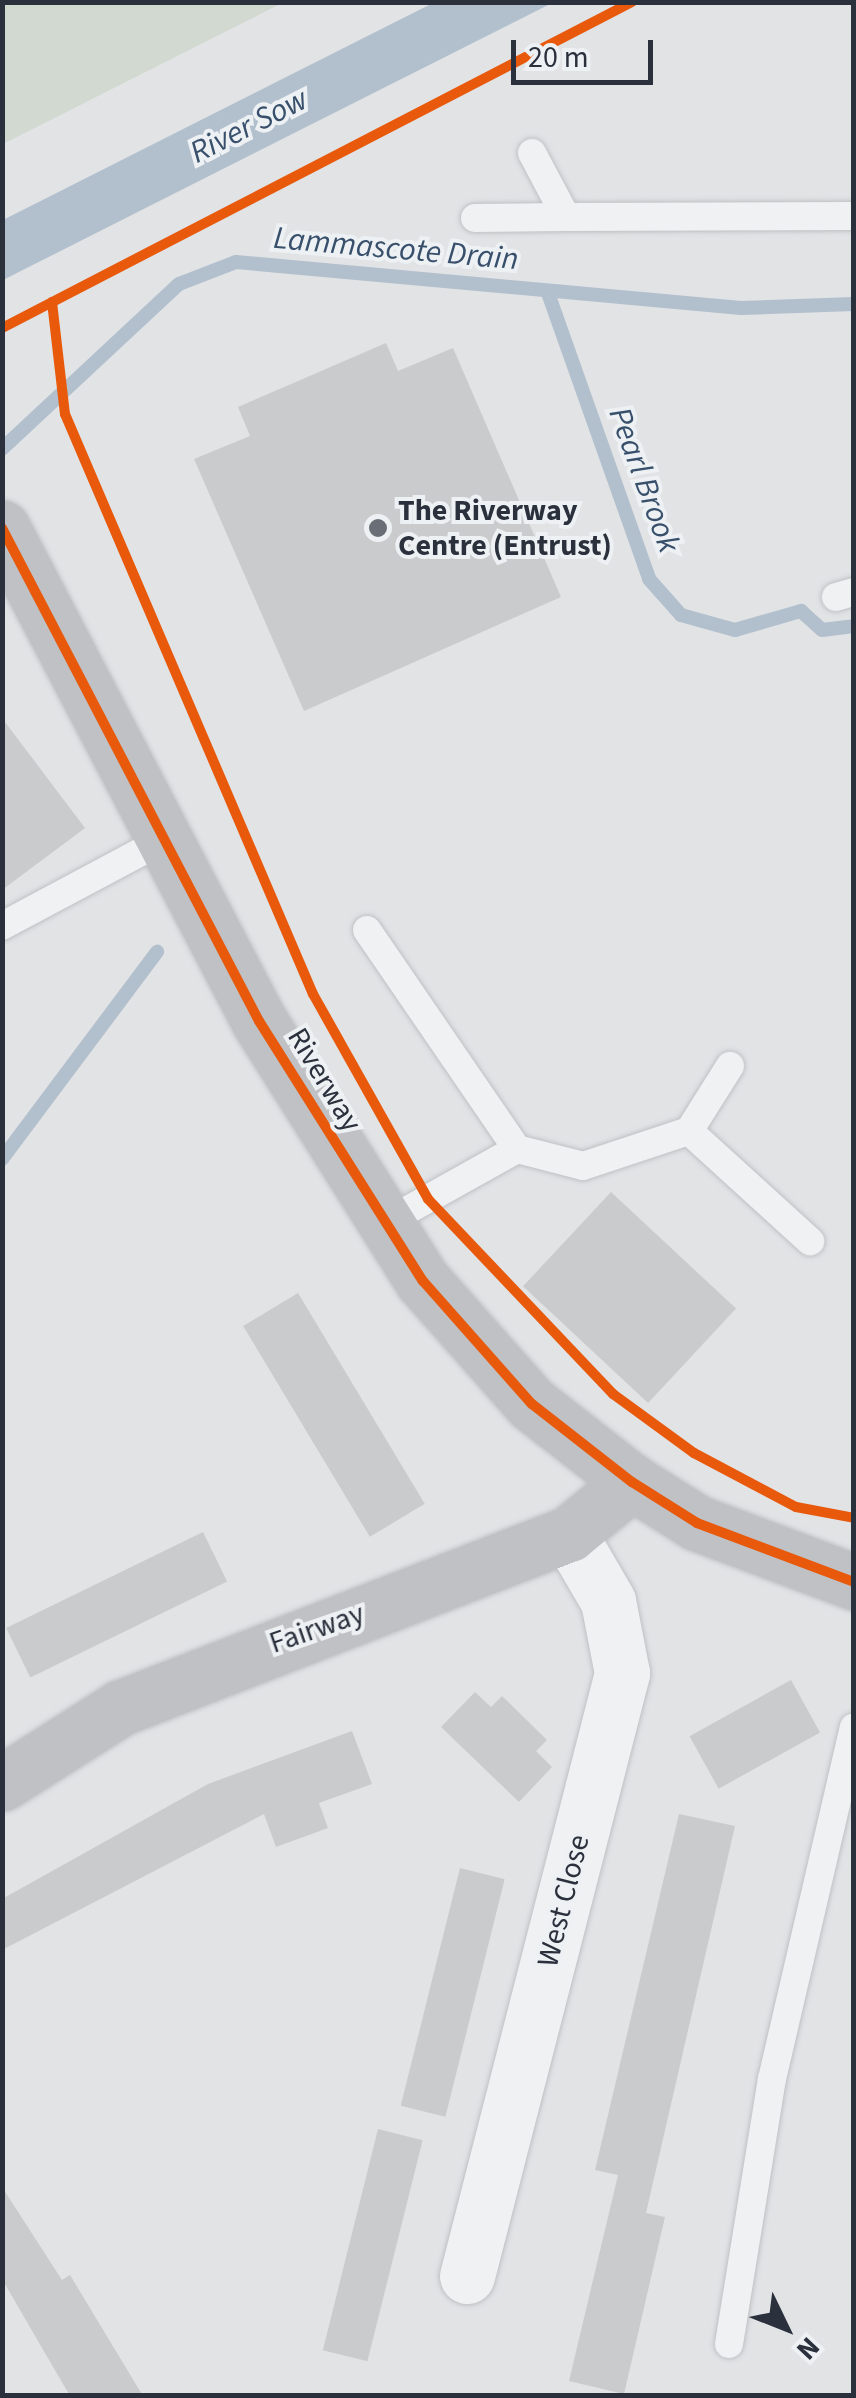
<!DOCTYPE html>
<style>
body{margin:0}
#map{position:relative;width:856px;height:2398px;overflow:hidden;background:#e1e3e5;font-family:"Source Sans 3",sans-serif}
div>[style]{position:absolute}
.green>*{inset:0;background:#d2d9d1}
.water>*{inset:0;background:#b2bfcd}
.stream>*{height:14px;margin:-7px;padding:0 7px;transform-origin:7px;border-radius:7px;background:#b2bfcd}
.building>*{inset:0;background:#c9cbcd;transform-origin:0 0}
.roads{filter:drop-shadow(0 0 2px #bfc1c3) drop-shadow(0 0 2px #bfc1c3)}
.lane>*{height:28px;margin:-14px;padding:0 14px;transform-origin:14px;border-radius:14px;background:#eff1f2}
.street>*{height:55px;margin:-27.5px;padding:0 27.5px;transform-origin:27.5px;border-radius:27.5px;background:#eff1f2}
.secondary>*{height:55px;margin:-27.5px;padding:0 27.5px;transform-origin:27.5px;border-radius:27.5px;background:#bfc1c4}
.cycleway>*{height:10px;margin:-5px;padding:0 5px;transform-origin:5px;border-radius:5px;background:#e8590c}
.dots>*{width:28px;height:28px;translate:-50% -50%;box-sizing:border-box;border:5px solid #eef1f4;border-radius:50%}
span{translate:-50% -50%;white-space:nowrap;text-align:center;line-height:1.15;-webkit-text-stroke:8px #eef1f4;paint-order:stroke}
.poi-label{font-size:30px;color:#2a303c;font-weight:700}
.left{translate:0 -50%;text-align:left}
.street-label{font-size:30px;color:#2a303c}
.water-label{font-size:32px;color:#38506b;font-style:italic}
.frame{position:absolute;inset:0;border:5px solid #2a303c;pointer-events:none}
.north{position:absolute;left:736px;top:2278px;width:100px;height:100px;-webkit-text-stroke:8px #eef1f4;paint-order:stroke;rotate:133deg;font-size:28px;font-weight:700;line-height:40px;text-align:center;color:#2a303c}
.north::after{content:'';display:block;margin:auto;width:35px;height:45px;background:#2a303c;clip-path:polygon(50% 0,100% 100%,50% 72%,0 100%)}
.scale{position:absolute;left:511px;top:40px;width:142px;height:45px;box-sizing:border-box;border:5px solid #2a303c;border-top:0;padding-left:12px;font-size:30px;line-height:35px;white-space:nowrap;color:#2a303c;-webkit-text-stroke:8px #eef1f4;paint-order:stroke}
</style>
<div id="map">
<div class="green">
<i style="clip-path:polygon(3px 2px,282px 2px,282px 3px,3px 144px)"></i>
</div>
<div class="water">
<i style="clip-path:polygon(433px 3px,552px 3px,3px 280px,3px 220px)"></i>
</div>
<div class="stream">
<i style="left:548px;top:293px;width:303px;rotate:70.5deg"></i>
<i style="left:649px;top:579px;width:48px;rotate:48.4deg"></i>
<i style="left:681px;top:615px;width:56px;rotate:15.5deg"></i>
<i style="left:735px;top:630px;width:69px;rotate:-16.1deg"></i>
<i style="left:801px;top:611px;width:28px;rotate:42deg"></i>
<i style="left:822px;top:630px;width:32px;rotate:-7deg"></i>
<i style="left:2px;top:449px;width:242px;rotate:-43deg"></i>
<i style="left:179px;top:284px;width:61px;rotate:-21.1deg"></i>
<i style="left:236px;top:262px;width:507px;rotate:5.2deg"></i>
<i style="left:741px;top:308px;width:113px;rotate:-2deg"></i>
<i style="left:2px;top:1159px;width:259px;rotate:-53.2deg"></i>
</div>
<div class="building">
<i style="clip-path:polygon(386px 343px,398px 371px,453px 348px,561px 597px,304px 711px,194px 459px,250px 436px,238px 407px)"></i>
<i style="clip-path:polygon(2px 718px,85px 828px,2px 890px)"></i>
<i style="left:611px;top:1192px;width:171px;height:129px;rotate:43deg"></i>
<i style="left:298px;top:1293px;width:246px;height:64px;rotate:59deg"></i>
<i style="left:203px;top:1532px;width:55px;height:219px;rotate:64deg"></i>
<i style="left:791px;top:1680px;width:60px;height:116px;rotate:61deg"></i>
<i style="clip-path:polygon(475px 1692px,491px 1707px,502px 1696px,547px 1740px,536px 1751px,552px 1767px,519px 1802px,441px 1727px)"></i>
<i style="clip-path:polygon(352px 1731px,372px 1784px,319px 1803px,328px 1828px,276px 1847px,264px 1814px,2px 1950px,2px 1899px,208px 1784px)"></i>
<i style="clip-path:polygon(679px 1814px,735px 1826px,646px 2213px,665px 2217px,624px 2394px,569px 2381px,618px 2175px,595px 2170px)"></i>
<i style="left:460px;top:1868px;width:46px;height:245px;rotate:14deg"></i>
<i style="left:378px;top:2129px;width:46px;height:228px;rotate:14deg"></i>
<i style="clip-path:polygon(2px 2187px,62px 2280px,70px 2275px,143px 2396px,70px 2396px,2px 2279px)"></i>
</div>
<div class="roads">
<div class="lane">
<i style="left:532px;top:153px;width:72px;rotate:62deg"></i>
<i style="left:566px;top:217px;width:288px;rotate:-0.2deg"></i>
<i style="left:475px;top:218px;width:91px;rotate:-0.6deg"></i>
<i style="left:836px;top:597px;width:19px;rotate:-16deg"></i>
<i style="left:2px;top:926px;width:183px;rotate:-28.1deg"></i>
<i style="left:367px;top:930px;width:265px;rotate:55.6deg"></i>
<i style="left:517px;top:1149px;width:156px;rotate:150.8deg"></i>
<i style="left:689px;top:1131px;width:77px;rotate:-57.8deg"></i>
<i style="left:517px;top:1149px;width:68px;rotate:14.4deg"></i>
<i style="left:583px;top:1166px;width:112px;rotate:-18.3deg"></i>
<i style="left:689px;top:1131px;width:164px;rotate:42.3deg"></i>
<i style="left:729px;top:2344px;width:268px;rotate:-80.8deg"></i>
<i style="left:772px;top:2079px;width:361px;rotate:-76.9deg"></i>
</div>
<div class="street">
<i style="left:467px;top:2276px;width:623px;rotate:-75.58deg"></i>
<i style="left:622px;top:1673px;width:73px;rotate:-101deg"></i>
<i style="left:608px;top:1601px;width:78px;rotate:-120.2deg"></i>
</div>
<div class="secondary">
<i style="left:2px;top:528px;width:556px;rotate:62.47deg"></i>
<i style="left:259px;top:1021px;width:307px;rotate:57.8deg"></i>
<i style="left:423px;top:1281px;width:164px;rotate:48.5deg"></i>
<i style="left:532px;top:1404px;width:127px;rotate:38deg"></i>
<i style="left:632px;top:1482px;width:77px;rotate:32.2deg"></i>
<i style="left:697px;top:1523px;width:168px;rotate:20.6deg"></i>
<i style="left:2px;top:1783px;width:140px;rotate:-32.4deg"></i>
<i style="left:120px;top:1708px;width:482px;rotate:-21.2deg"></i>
<i style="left:569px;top:1534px;width:82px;rotate:-39.5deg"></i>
</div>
</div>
<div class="cycleway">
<i style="left:52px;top:302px;width:113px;rotate:83.4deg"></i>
<i style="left:65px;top:414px;width:631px;rotate:66.85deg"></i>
<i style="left:313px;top:994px;width:235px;rotate:60.7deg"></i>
<i style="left:428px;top:1199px;width:269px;rotate:46.5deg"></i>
<i style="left:613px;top:1394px;width:100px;rotate:36.1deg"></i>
<i style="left:694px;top:1453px;width:115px;rotate:27.9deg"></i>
<i style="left:796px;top:1507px;width:59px;rotate:10.7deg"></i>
<i style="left:2px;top:328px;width:709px;rotate:-27.36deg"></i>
<i style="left:2px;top:528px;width:556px;rotate:62.47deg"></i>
<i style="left:259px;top:1021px;width:307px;rotate:57.8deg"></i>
<i style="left:423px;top:1281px;width:164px;rotate:48.5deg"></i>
<i style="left:532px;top:1404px;width:127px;rotate:38deg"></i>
<i style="left:632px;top:1482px;width:77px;rotate:32.2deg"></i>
<i style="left:697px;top:1523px;width:168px;rotate:20.6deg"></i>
</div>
<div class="dots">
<i style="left:378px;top:528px;background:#6a6f77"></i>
</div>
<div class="poi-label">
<span class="left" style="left:398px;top:528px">The Riverway<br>Centre (Entrust)</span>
</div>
<div class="street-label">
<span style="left:324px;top:1080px;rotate:59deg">Riverway</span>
<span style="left:317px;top:1629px;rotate:-19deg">Fairway</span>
<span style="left:564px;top:1901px;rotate:-76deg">West Close</span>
</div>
<div class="water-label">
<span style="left:249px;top:126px;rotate:-27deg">River Sow</span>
<span style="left:396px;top:249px;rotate:5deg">Lammascote Drain</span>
<span style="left:644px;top:480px;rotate:70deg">Pearl Brook</span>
</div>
<div class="frame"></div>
<div class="north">N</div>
<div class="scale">20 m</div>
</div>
